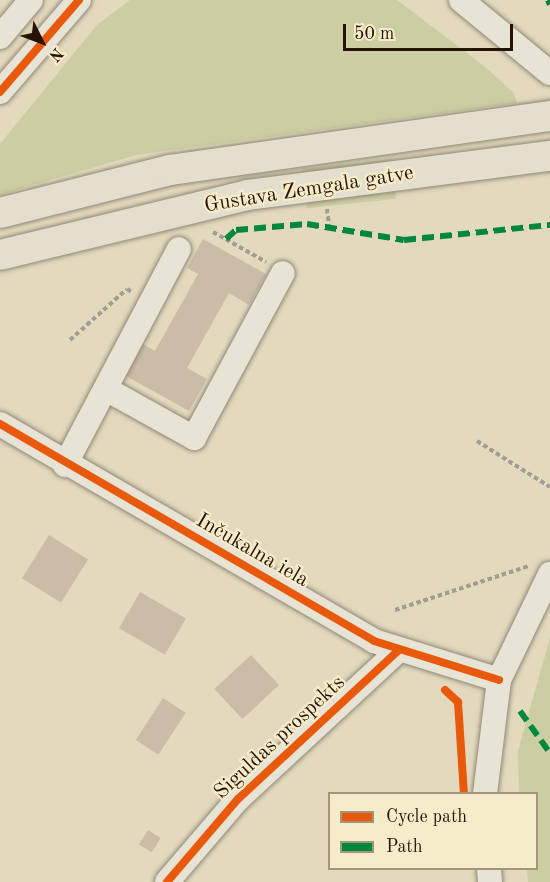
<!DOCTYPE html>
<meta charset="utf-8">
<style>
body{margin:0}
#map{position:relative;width:550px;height:882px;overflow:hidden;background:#e3d9bd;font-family:"Old Standard TT",serif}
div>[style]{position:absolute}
.green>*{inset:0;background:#cbcda2;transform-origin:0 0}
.building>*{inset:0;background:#cbbca8;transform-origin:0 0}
.path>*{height:4px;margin-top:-2px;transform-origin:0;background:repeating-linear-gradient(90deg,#a29d91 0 4.5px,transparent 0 7.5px)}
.roads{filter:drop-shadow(0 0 2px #908877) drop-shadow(0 0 2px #908877)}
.minor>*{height:24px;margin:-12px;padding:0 12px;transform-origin:12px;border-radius:12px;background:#e7e3d5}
.major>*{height:30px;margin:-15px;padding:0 15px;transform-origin:15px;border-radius:15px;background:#e3decd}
.quiet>*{height:6px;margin-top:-3px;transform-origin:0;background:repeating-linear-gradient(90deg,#00873e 0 12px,transparent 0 18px)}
.cycleway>*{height:8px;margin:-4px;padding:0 4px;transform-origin:4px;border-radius:4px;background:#e8590c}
span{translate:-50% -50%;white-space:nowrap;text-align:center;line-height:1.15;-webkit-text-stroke:4.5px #f7ecca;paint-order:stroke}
.street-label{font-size:21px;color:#271306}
.legend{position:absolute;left:328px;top:792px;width:210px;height:78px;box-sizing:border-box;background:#f7ecca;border:2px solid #a4957c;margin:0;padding:8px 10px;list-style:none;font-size:18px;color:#271306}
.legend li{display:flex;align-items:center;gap:12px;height:30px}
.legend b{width:30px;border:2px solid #a4957c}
.north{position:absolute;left:12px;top:12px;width:60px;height:60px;-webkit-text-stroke:4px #f7ecca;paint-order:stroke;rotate:132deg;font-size:16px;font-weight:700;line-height:24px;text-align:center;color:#271306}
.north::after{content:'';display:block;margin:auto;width:21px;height:27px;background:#271306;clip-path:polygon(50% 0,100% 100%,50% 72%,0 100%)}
.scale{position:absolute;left:343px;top:24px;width:170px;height:27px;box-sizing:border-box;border:3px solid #271306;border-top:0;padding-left:8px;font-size:18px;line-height:21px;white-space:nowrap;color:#271306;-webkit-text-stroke:4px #f7ecca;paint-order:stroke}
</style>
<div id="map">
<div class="green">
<i style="clip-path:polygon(130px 0,397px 0,484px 66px,514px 93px,517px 103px,136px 155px,0 195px,0 144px,97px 25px)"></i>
<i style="left:392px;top:159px;width:40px;height:90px;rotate:84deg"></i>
<i style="clip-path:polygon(550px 638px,550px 882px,528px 882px,527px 869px,536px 868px,536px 794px,519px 793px,518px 751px)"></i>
</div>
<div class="building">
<i style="clip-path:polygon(203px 239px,266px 274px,249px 305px,229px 293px,187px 368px,207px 379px,189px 411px,126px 376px,143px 344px,155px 351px,198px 274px,187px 268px)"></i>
<i style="left:49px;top:535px;width:46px;height:51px;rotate:32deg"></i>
<i style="left:140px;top:592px;width:53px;height:42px;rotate:30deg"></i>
<i style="left:251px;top:655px;width:41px;height:50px;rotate:47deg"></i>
<i style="left:163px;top:698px;width:27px;height:50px;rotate:33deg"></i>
<i style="left:148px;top:830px;width:15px;height:17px;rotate:32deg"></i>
</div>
<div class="path">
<i style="left:327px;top:209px;width:17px;rotate:83deg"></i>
<i style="left:213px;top:232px;width:61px;rotate:29.5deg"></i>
<i style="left:70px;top:340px;width:76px;rotate:-41.8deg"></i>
<i style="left:127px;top:289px;width:6px;rotate:31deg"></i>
<i style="left:477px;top:441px;width:86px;rotate:32.2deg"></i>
<i style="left:395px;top:610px;width:141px;rotate:-18.2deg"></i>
</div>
<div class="roads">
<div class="minor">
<i style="left:461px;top:0;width:115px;rotate:39.4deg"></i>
<i style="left:0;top:37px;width:48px;rotate:-50deg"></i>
<i style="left:0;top:92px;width:121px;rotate:-49.3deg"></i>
<i style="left:106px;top:389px;width:101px;rotate:29.1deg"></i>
<i style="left:194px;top:438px;width:187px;rotate:-61.7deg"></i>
<i style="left:0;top:424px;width:432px;rotate:30.1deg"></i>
<i style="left:374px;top:641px;width:131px;rotate:17.3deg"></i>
<i style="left:65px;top:465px;width:244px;rotate:-62.2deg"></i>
<i style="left:485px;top:794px;width:115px;rotate:-83deg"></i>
<i style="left:499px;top:680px;width:118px;rotate:-64.3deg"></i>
<i style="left:489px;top:868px;width:14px;rotate:86deg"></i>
<i style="left:167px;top:882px;width:109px;rotate:-49.5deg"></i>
<i style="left:238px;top:799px;width:218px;rotate:-42.8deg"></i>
</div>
<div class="major">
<i style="left:0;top:213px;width:175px;rotate:-14.2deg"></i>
<i style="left:170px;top:170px;width:384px;rotate:-8.1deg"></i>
<i style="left:0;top:255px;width:255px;rotate:-13.6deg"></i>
<i style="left:248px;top:195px;width:305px;rotate:-7.4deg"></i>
</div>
</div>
<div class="quiet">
<i style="left:548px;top:0;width:5px;rotate:68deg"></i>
<i style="left:226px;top:239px;width:13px;rotate:-42deg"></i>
<i style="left:236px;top:230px;width:71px;rotate:-4.8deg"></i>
<i style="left:307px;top:224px;width:98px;rotate:9.4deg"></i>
<i style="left:404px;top:240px;width:147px;rotate:-5.9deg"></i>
<i style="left:520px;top:711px;width:52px;rotate:54.5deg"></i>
</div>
<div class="cycleway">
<i style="left:0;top:92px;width:121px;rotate:-49.3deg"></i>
<i style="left:0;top:424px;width:432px;rotate:30.1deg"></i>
<i style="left:374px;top:641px;width:131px;rotate:17.3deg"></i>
<i style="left:445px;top:690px;width:18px;rotate:43deg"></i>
<i style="left:458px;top:702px;width:92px;rotate:86.3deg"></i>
<i style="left:167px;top:882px;width:109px;rotate:-49.5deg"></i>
<i style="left:238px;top:799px;width:218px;rotate:-42.8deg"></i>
</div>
<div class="street-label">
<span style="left:309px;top:190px;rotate:-9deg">Gustava Zemgala gatve</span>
<span style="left:252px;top:551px;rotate:30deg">Inčukalna iela</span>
<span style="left:280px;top:738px;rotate:-43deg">Siguldas prospekts</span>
</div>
<ul class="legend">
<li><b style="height:8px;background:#e8590c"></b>Cycle path</li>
<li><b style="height:8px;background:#00873e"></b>Path</li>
</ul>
<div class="north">N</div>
<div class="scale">50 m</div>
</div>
